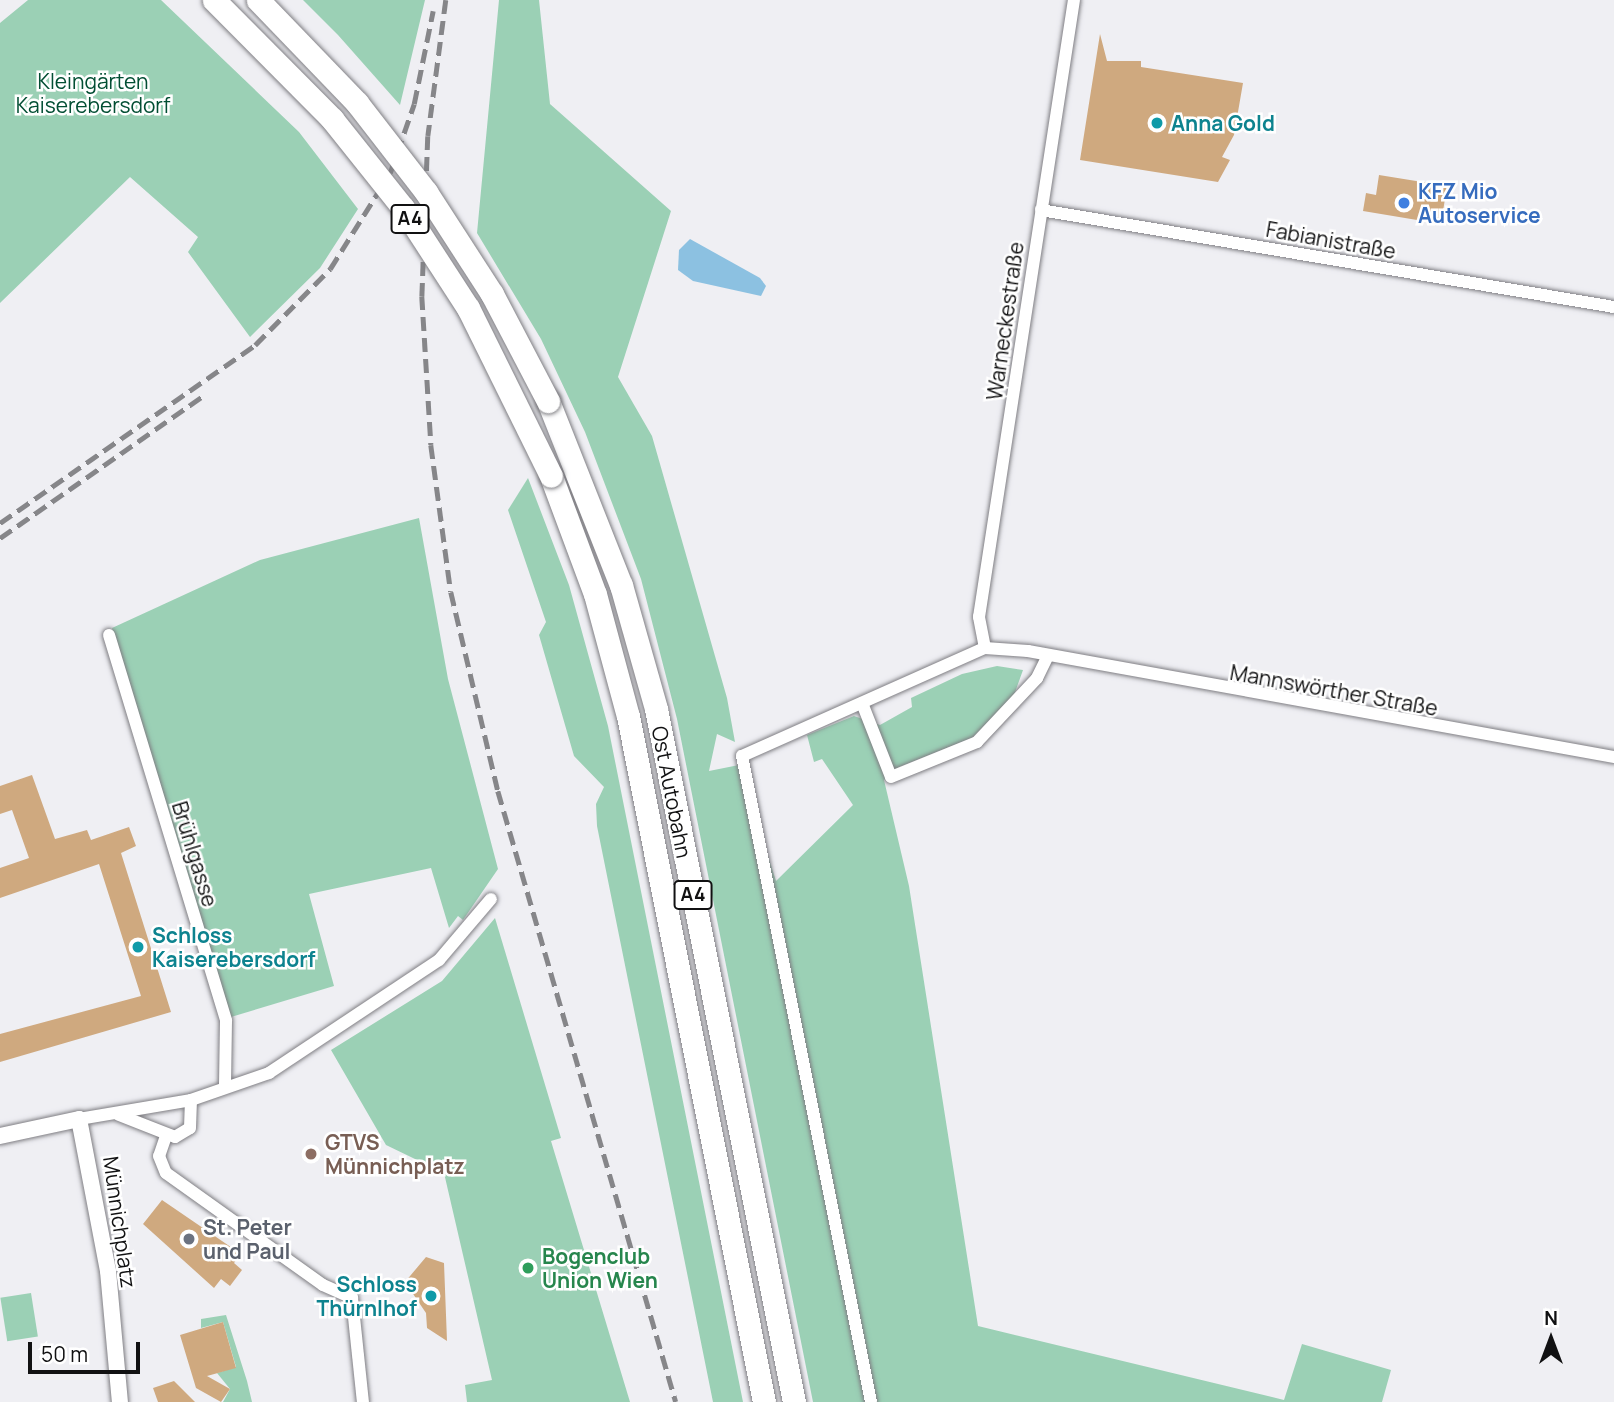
<!DOCTYPE html>
<meta charset="utf-8">
<style>
body{margin:0}
#map{position:relative;width:1614px;height:1402px;overflow:hidden;background:#efeff3;font-family:Manrope,sans-serif}
div>[style]{position:absolute}
.green>*{inset:0;background:#9bd0b5;transform-origin:0 0}
.water>*{inset:0;background:#8cc1e1}
.building>*{inset:0;background:#cfa97f}
.roads{filter:drop-shadow(0 0 2px #7f7e83) drop-shadow(0 0 2px #7f7e83)}
.minor>*{height:12px;margin:-6px;padding:0 6px;transform-origin:6px;border-radius:6px;background:#fff}
.tertiary>*{height:16px;margin:-8px;padding:0 8px;transform-origin:8px;border-radius:8px;background:#fff}
.motorway>*{height:23px;margin:-11.5px;padding:0 11.5px;transform-origin:11.5px;border-radius:11.5px;background:#fff}
.rail>*{height:4.5px;margin-top:-2.25px;transform-origin:0;background:repeating-linear-gradient(90deg,#868689 0 14px,transparent 0 21px)}
.bridges{filter:drop-shadow(0 0 2px #7f7e83) drop-shadow(0 0 2px #7f7e83)}
.motorway-bridge>*{height:23px;margin:-11.5px;padding:0 11.5px;transform-origin:11.5px;border-radius:11.5px;background:#fff}
.dots>*{width:19px;height:19px;translate:-50% -50%;box-sizing:border-box;border:4px solid #fff;border-radius:50%}
span{translate:-50% -50%;white-space:nowrap;text-align:center;line-height:1.15;-webkit-text-stroke:5px #fff;paint-order:stroke}
.shield-label span{padding:2px 5px;background:#fff;border:2px solid;border-radius:5px;-webkit-text-stroke-width:0}
.shield-label{font-size:19px;color:#111112;font-weight:700}
.park-label{font-size:21px;color:#024e33}
.culture-label{font-size:21px;color:#0d838f;font-weight:700}
.left{translate:0 -50%;text-align:left}
.right{translate:-100% -50%;text-align:right}
.shop-label{font-size:21px;color:#366cbe;font-weight:700}
.street-label{font-size:21px;color:#111112}
.education-label{font-size:21px;color:#785e54;font-weight:700}
.worship-label{font-size:21px;color:#5b616d;font-weight:700}
.leisure-label{font-size:21px;color:#27864d;font-weight:700}
.north{position:absolute;left:1516px;top:1304px;width:70px;height:70px;-webkit-text-stroke:5px #fff;paint-order:stroke;rotate:0deg;font-size:19px;font-weight:700;line-height:28px;text-align:center;color:#111112}
.north::after{content:'';display:block;margin:auto;width:24px;height:32px;background:#111112;clip-path:polygon(50% 0,100% 100%,50% 72%,0 100%)}
.scale{position:absolute;left:28px;top:1342px;width:112px;height:32px;box-sizing:border-box;border:4px solid #111112;border-top:0;padding-left:9px;font-size:21px;line-height:24px;white-space:nowrap;color:#111112;-webkit-text-stroke:5px #fff;paint-order:stroke}
</style>
<div id="map">
<div class="green">
<i style="clip-path:polygon(28px 0,161px 0,299px 132px,358px 209px,320px 268px,250px 337px,188px 252px,198px 237px,130px 177px,0 303px,0 23px)"></i>
<i style="clip-path:polygon(303px 0,425px 0,400px 105px,338px 35px)"></i>
<i style="clip-path:polygon(499px 0,539px 0,550px 104px,671px 211px,618px 377px,652px 436px,727px 698px,735px 742px,717px 734px,709px 771px,739px 765px,776px 881px,853px 805px,822px 759px,814px 762px,807px 735px,854px 716px,880px 725px,912px 707px,911px 698px,962px 674px,997px 666px,1023px 670px,1014px 695px,972px 738px,899px 767px,884px 780px,909px 886px,978px 1326px,1284px 1400px,1302px 1344px,1391px 1370px,1382px 1402px,813px 1402px,677px 719px,641px 579px,585px 432px,541px 339px,477px 233px)"></i>
<i style="clip-path:polygon(528px 478px,569px 585px,608px 726px,743px 1402px,713px 1402px,597px 826px,596px 804px,604px 787px,574px 756px,539px 635px,546px 622px,508px 510px)"></i>
<i style="clip-path:polygon(419px 518px,448px 679px,498px 869px,463px 920px,458px 916px,449px 928px,431px 868px,309px 894px,334px 986px,231px 1017px,112px 628px,260px 560px)"></i>
<i style="clip-path:polygon(495px 918px,561px 1138px,551px 1141px,630px 1402px,467px 1402px,465px 1385px,492px 1380px,444px 1173px,386px 1145px,331px 1050px,442px 981px)"></i>
<i style="left:31px;top:1293px;width:44px;height:31px;rotate:81deg"></i>
<i style="clip-path:polygon(226px 1315px,247px 1381px,252px 1402px,223px 1402px,230px 1389px,217px 1373px,236px 1367px,223px 1322px,201px 1328px,201px 1319px)"></i>
</div>
<div class="water">
<i style="clip-path:polygon(690px 239px,760px 278px,766px 286px,761px 296px,693px 281px,678px 270px,679px 250px)"></i>
</div>
<div class="building">
<i style="clip-path:polygon(1100px 34px,1107px 61px,1141px 61px,1141px 67px,1243px 83px,1234px 135px,1222px 157px,1230px 160px,1218px 182px,1080px 160px)"></i>
<i style="clip-path:polygon(1379px 175px,1447px 186px,1441px 224px,1363px 211px,1366px 193px,1376px 195px)"></i>
<i style="clip-path:polygon(32px 775px,55px 839px,87px 830px,91px 840px,129px 827px,136px 846px,121px 853px,171px 1012px,0 1062px,0 1034px,141px 996px,99px 864px,0 898px,0 868px,29px 858px,12px 810px,0 814px,0 786px)"></i>
<i style="clip-path:polygon(162px 1200px,241px 1254px,234px 1263px,242px 1270px,230px 1286px,221px 1279px,214px 1288px,143px 1224px)"></i>
<i style="clip-path:polygon(426px 1257px,444px 1263px,447px 1341px,427px 1328px,426px 1313px,405px 1282px)"></i>
<i style="clip-path:polygon(223px 1322px,236px 1368px,207px 1376px,230px 1389px,221px 1402px,196px 1388px,180px 1335px)"></i>
<i style="clip-path:polygon(174px 1381px,195px 1402px,158px 1402px,153px 1388px)"></i>
</div>
<div class="roads">
<div class="minor">
<i style="left:1041px;top:210px;width:581px;rotate:9.61deg"></i>
<i style="left:109px;top:635px;width:403px;rotate:73.1deg"></i>
<i style="left:226px;top:1021px;width:66px;rotate:90.9deg"></i>
<i style="left:985px;top:648px;width:32px;rotate:-101deg"></i>
<i style="left:979px;top:617px;width:624px;rotate:-81.25deg"></i>
<i style="left:862px;top:703px;width:79px;rotate:68.6deg"></i>
<i style="left:891px;top:777px;width:93px;rotate:-22.1deg"></i>
<i style="left:977px;top:742px;width:88px;rotate:-46.8deg"></i>
<i style="left:1037px;top:678px;width:25px;rotate:-64deg"></i>
<i style="left:119px;top:1115px;width:60px;rotate:21.4deg"></i>
<i style="left:175px;top:1137px;width:17px;rotate:-31deg"></i>
<i style="left:190px;top:1128px;width:28px;rotate:-88deg"></i>
<i style="left:79px;top:1119px;width:114px;rotate:-9.6deg"></i>
<i style="left:191px;top:1100px;width:83px;rotate:-19.1deg"></i>
<i style="left:269px;top:1073px;width:204px;rotate:-33.6deg"></i>
<i style="left:439px;top:960px;width:80px;rotate:-49.6deg"></i>
<i style="left:166px;top:1136px;width:21px;rotate:109deg"></i>
<i style="left:159px;top:1156px;width:18px;rotate:68deg"></i>
<i style="left:166px;top:1173px;width:193px;rotate:35.5deg"></i>
<i style="left:323px;top:1285px;width:32px;rotate:24deg"></i>
<i style="left:352px;top:1298px;width:105px;rotate:84deg"></i>
<i style="left:871px;top:1402px;width:659px;rotate:-101.29deg"></i>
<i style="left:742px;top:756px;width:266px;rotate:-24deg"></i>
<i style="left:985px;top:648px;width:43px;rotate:4deg"></i>
<i style="left:1028px;top:651px;width:596px;rotate:10.25deg"></i>
</div>
<div class="tertiary">
<i style="left:0;top:1136px;width:81px;rotate:-12.1deg"></i>
<i style="left:79px;top:1119px;width:155px;rotate:79.2deg"></i>
<i style="left:108px;top:1271px;width:132px;rotate:84.8deg"></i>
</div>
<div class="motorway">
<i style="left:548px;top:401px;width:198px;rotate:68.4deg"></i>
<i style="left:621px;top:585px;width:129px;rotate:74.2deg"></i>
<i style="left:656px;top:709px;width:707px;rotate:78.74deg"></i>
<i style="left:551px;top:476px;width:126px;rotate:69.6deg"></i>
<i style="left:595px;top:594px;width:126px;rotate:74.9deg"></i>
<i style="left:628px;top:716px;width:699px;rotate:78.79deg"></i>
</div>
</div>
<div class="rail">
<i style="left:446px;top:0;width:137px;rotate:97.5deg"></i>
<i style="left:428px;top:136px;width:160px;rotate:92.1deg"></i>
<i style="left:422px;top:296px;width:149px;rotate:86.5deg"></i>
<i style="left:431px;top:445px;width:148px;rotate:82.3deg"></i>
<i style="left:451px;top:592px;width:204px;rotate:76.7deg"></i>
<i style="left:498px;top:791px;width:636px;rotate:73.76deg"></i>
<i style="left:0;top:523px;width:311px;rotate:-34.9deg"></i>
<i style="left:255px;top:345px;width:107px;rotate:-45.4deg"></i>
<i style="left:330px;top:269px;width:113px;rotate:-58deg"></i>
<i style="left:390px;top:173px;width:73px;rotate:-70.8deg"></i>
<i style="left:414px;top:104px;width:95px;rotate:-78.5deg"></i>
<i style="left:0;top:538px;width:248px;rotate:-35deg"></i>
</div>
<div class="bridges">
<div class="motorway-bridge">
<i style="left:214px;top:0;width:168px;rotate:45.2deg"></i>
<i style="left:332px;top:119px;width:114px;rotate:51.4deg"></i>
<i style="left:403px;top:208px;width:119px;rotate:57deg"></i>
<i style="left:468px;top:308px;width:187px;rotate:63.7deg"></i>
<i style="left:258px;top:0;width:143px;rotate:46.1deg"></i>
<i style="left:357px;top:103px;width:113px;rotate:52.2deg"></i>
<i style="left:426px;top:192px;width:121px;rotate:57.1deg"></i>
<i style="left:492px;top:294px;width:121px;rotate:62.4deg"></i>
</div>
</div>
<div class="dots">
<i style="left:1157px;top:123px;background:#0f9aa8"></i>
<i style="left:1404px;top:203px;background:#3f7fe0"></i>
<i style="left:138px;top:947px;background:#0f9aa8"></i>
<i style="left:311px;top:1154px;background:#8d6e63"></i>
<i style="left:189px;top:1239px;background:#6b7280"></i>
<i style="left:528px;top:1268px;background:#2e9e5b"></i>
<i style="left:431px;top:1296px;background:#0f9aa8"></i>
</div>
<div class="shield-label">
<span style="left:410px;top:219px">A4</span>
<span style="left:693px;top:895px">A4</span>
</div>
<div class="park-label">
<span style="left:93px;top:93px">Kleingärten<br>Kaiserebersdorf</span>
</div>
<div class="culture-label">
<span class="left" style="left:1171px;top:123px">Anna Gold</span>
<span class="left" style="left:152px;top:947px">Schloss<br>Kaiserebersdorf</span>
<span class="right" style="left:417px;top:1296px">Schloss<br>Thürnlhof</span>
</div>
<div class="shop-label">
<span class="left" style="left:1418px;top:203px">KFZ Mio<br>Autoservice</span>
</div>
<div class="street-label">
<span style="left:1331px;top:240px;rotate:10deg">Fabianistraße</span>
<span style="left:1005px;top:321px;rotate:-82deg">Warneckestraße</span>
<span style="left:1334px;top:690px;rotate:10deg">Mannswörther Straße</span>
<span style="left:672px;top:792px;rotate:79deg">Ost Autobahn</span>
<span style="left:195px;top:854px;rotate:73deg">Brühlgasse</span>
<span style="left:120px;top:1222px;rotate:82deg">Münnichplatz</span>
</div>
<div class="education-label">
<span class="left" style="left:325px;top:1154px">GTVS<br>Münnichplatz</span>
</div>
<div class="worship-label">
<span class="left" style="left:203px;top:1239px">St. Peter<br>und Paul</span>
</div>
<div class="leisure-label">
<span class="left" style="left:542px;top:1268px">Bogenclub<br>Union Wien</span>
</div>
<div class="north">N</div>
<div class="scale">50 m</div>
</div>
